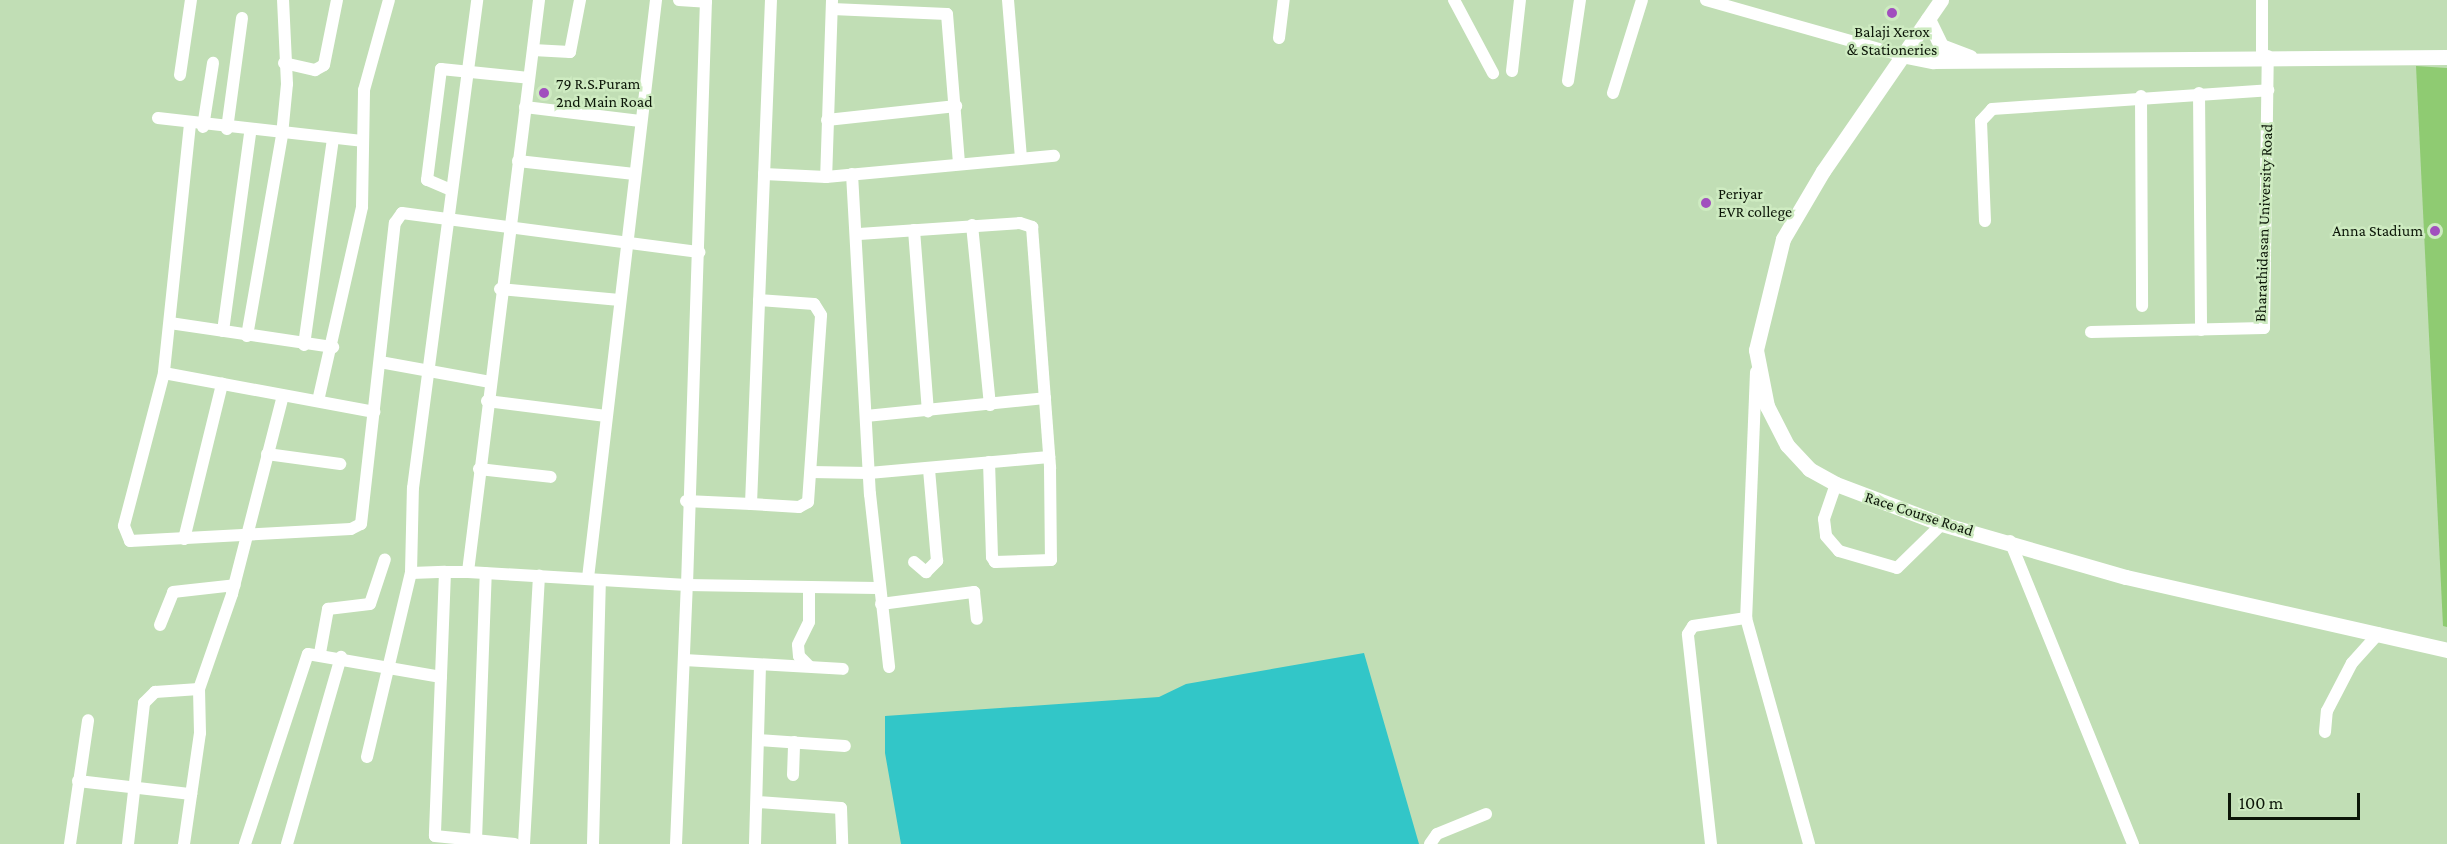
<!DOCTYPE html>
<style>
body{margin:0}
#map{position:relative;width:2447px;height:844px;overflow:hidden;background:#c1deb5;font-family:"Crimson Pro",serif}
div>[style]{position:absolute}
.green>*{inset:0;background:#8fcb72}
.water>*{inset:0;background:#32c6c8}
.minor>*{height:12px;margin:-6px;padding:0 6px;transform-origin:6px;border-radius:6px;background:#fff}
.major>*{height:15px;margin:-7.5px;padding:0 7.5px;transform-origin:7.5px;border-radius:7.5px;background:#fff}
.dots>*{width:16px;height:16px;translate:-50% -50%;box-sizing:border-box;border:3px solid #ceebc1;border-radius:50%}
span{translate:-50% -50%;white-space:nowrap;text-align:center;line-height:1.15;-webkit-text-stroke:5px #ceebc1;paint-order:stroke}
.poi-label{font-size:16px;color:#0c1608}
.left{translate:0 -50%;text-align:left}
.right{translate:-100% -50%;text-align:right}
.street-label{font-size:16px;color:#0c1608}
.scale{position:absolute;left:2228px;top:793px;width:132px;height:27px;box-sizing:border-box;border:3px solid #0c1608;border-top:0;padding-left:8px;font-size:18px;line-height:21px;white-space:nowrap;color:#0c1608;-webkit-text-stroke:4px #ceebc1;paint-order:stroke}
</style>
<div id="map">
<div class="green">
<i style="clip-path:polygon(2416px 66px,2447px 68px,2447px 627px,2443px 626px)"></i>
</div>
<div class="water">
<i style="clip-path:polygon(1364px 653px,1419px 844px,901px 844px,885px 753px,885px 716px,1159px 697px,1186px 684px)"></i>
</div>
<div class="minor">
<i style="left:539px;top:0;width:576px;rotate:97.08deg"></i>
<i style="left:468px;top:572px;width:219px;rotate:3.4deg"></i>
<i style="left:687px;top:585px;width:585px;rotate:-88.14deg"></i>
<i style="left:679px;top:0;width:27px;rotate:4deg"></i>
<i style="left:832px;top:0;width:177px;rotate:91.9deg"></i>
<i style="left:826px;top:177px;width:229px;rotate:-5.3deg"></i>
<i style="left:1008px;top:0;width:159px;rotate:85.3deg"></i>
<i style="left:1454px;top:0;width:83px;rotate:61.9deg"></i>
<i style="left:1706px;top:0;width:203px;rotate:15.8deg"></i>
<i style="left:2262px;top:0;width:56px;rotate:90deg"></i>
<i style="left:832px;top:9px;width:115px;rotate:2.5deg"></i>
<i style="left:947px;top:14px;width:148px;rotate:85.4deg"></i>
<i style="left:1279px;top:38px;width:38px;rotate:-83deg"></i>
<i style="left:533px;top:50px;width:37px;rotate:3deg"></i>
<i style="left:570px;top:52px;width:53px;rotate:-79.1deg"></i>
<i style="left:284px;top:63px;width:32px;rotate:13deg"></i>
<i style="left:315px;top:70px;width:10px;rotate:-29deg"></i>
<i style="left:324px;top:65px;width:66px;rotate:-78.7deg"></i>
<i style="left:1512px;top:71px;width:71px;rotate:-83.6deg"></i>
<i style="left:180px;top:75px;width:76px;rotate:-81.7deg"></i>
<i style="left:1568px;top:81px;width:82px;rotate:-81.6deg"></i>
<i style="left:1613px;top:93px;width:97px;rotate:-72.7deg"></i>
<i style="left:2199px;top:93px;width:237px;rotate:89.5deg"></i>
<i style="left:2141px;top:96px;width:210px;rotate:89.7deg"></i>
<i style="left:525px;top:107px;width:116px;rotate:6.9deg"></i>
<i style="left:158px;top:118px;width:205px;rotate:6.4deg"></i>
<i style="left:827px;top:120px;width:130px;rotate:-6.2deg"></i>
<i style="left:190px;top:124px;width:250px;rotate:96deg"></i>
<i style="left:164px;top:373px;width:158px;rotate:104.7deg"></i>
<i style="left:124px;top:526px;width:16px;rotate:68deg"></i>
<i style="left:130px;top:541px;width:221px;rotate:-3.1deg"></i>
<i style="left:351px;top:529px;width:11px;rotate:-27deg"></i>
<i style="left:361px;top:524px;width:303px;rotate:-83.6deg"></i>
<i style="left:395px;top:223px;width:12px;rotate:-55deg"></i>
<i style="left:402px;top:213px;width:300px;rotate:7.5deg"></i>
<i style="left:203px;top:127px;width:65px;rotate:-81.1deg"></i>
<i style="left:227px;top:129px;width:112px;rotate:-82.3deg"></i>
<i style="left:518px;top:161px;width:117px;rotate:6.4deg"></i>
<i style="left:764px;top:174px;width:62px;rotate:2.8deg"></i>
<i style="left:852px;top:174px;width:321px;rotate:86.8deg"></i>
<i style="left:870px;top:494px;width:174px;rotate:83.7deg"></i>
<i style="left:451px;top:190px;width:26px;rotate:-157deg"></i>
<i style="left:427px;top:180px;width:112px;rotate:-82.8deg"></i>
<i style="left:441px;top:69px;width:88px;rotate:5.8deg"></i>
<i style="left:1985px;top:221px;width:100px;rotate:-92.3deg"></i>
<i style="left:1981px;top:121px;width:16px;rotate:-47deg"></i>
<i style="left:1992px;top:109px;width:277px;rotate:-3.9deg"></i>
<i style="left:972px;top:225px;width:181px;rotate:84.3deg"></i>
<i style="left:914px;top:230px;width:182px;rotate:85.6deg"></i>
<i style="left:859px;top:234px;width:161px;rotate:-3.9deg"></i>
<i style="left:1020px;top:223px;width:13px;rotate:18deg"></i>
<i style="left:1032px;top:227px;width:242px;rotate:85.7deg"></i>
<i style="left:1050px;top:468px;width:92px;rotate:89.4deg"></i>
<i style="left:1051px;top:560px;width:56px;rotate:178deg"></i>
<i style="left:995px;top:562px;width:6px;rotate:-121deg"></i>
<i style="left:992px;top:557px;width:95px;rotate:-91.8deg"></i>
<i style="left:500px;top:289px;width:120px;rotate:5.3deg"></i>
<i style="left:170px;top:323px;width:165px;rotate:8.4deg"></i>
<i style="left:223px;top:331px;width:200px;rotate:-82.2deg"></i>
<i style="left:2091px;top:332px;width:173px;rotate:-1.3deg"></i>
<i style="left:2264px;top:328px;width:272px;rotate:-89.2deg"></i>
<i style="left:247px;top:336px;width:204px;rotate:-80.1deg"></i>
<i style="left:282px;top:135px;width:51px;rotate:-84.4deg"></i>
<i style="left:287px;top:84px;width:84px;rotate:-92.7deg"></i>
<i style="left:304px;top:345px;width:209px;rotate:-82deg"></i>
<i style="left:380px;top:362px;width:112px;rotate:10.3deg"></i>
<i style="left:1756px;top:372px;width:246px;rotate:92.3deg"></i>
<i style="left:1746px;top:618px;width:235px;rotate:74.4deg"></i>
<i style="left:164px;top:373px;width:214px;rotate:10.5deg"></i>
<i style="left:318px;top:401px;width:199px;rotate:-77.2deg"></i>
<i style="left:362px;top:207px;width:117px;rotate:-89deg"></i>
<i style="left:364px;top:90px;width:93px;rotate:-74.5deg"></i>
<i style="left:487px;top:401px;width:120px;rotate:7.2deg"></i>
<i style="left:866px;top:416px;width:180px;rotate:-5.7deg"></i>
<i style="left:267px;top:454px;width:74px;rotate:7.8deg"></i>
<i style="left:479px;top:469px;width:72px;rotate:6.3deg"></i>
<i style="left:811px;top:472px;width:58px;rotate:1deg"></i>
<i style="left:869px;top:473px;width:181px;rotate:-5.1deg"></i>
<i style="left:1836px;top:484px;width:37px;rotate:109deg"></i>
<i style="left:1824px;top:519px;width:17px;rotate:83deg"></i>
<i style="left:1826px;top:536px;width:20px;rotate:49deg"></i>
<i style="left:1839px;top:551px;width:60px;rotate:16.3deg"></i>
<i style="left:1897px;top:568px;width:63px;rotate:-44.4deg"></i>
<i style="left:686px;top:501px;width:65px;rotate:2.6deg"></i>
<i style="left:751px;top:504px;width:504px;rotate:-87.73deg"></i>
<i style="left:751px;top:504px;width:48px;rotate:3.6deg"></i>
<i style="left:799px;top:507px;width:10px;rotate:-29deg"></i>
<i style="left:808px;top:502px;width:187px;rotate:-86deg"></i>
<i style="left:821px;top:315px;width:13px;rotate:-122deg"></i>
<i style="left:814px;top:304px;width:55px;rotate:-175.8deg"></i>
<i style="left:184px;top:539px;width:160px;rotate:-76.2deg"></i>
<i style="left:2010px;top:541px;width:327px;rotate:67.9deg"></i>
<i style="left:914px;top:562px;width:16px;rotate:40deg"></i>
<i style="left:926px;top:572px;width:16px;rotate:-45deg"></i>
<i style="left:937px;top:561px;width:92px;rotate:-95deg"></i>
<i style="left:468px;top:572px;width:23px;rotate:180deg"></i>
<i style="left:445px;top:572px;width:264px;rotate:92.2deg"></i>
<i style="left:435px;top:836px;width:80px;rotate:5.7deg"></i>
<i style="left:411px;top:573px;width:34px;rotate:-2deg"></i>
<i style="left:588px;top:578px;width:582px;rotate:-83.29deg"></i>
<i style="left:809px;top:587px;width:35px;rotate:90deg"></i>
<i style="left:809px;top:622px;width:25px;rotate:116deg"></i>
<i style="left:798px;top:645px;width:11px;rotate:85deg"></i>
<i style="left:799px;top:656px;width:14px;rotate:45deg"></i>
<i style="left:881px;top:604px;width:94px;rotate:-7.4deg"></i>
<i style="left:974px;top:592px;width:27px;rotate:84deg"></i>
<i style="left:160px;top:625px;width:35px;rotate:-68deg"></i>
<i style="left:173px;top:592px;width:62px;rotate:-6.4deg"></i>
<i style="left:320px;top:653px;width:45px;rotate:-79.7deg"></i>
<i style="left:328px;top:609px;width:42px;rotate:-6.8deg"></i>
<i style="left:370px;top:604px;width:47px;rotate:-71.6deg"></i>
<i style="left:684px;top:660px;width:159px;rotate:3.2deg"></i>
<i style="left:2325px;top:732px;width:21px;rotate:-85deg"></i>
<i style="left:2327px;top:711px;width:54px;rotate:-62.5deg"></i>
<i style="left:2352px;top:663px;width:40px;rotate:-48deg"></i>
<i style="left:759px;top:740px;width:86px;rotate:4deg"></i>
<i style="left:367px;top:757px;width:189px;rotate:-76.6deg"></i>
<i style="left:411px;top:573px;width:85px;rotate:-88.7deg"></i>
<i style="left:413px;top:488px;width:492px;rotate:-82.5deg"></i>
<i style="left:793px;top:775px;width:33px;rotate:-88deg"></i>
<i style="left:78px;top:781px;width:114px;rotate:6.6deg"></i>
<i style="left:757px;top:802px;width:84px;rotate:4.1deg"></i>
<i style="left:841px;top:808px;width:36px;rotate:88deg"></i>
<i style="left:476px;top:840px;width:267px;rotate:-87.9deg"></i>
<i style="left:70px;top:844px;width:125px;rotate:-81.7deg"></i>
<i style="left:128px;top:844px;width:142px;rotate:-83.5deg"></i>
<i style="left:144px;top:703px;width:16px;rotate:-45deg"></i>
<i style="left:155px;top:692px;width:44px;rotate:-3.9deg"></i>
<i style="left:184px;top:844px;width:112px;rotate:-81.8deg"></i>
<i style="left:200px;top:733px;width:44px;rotate:-91.3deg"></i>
<i style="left:199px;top:689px;width:101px;rotate:-70.8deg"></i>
<i style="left:232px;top:594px;width:205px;rotate:-75.6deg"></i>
<i style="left:245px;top:844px;width:200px;rotate:-71.7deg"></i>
<i style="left:308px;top:654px;width:135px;rotate:9.8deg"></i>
<i style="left:287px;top:844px;width:195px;rotate:-73.9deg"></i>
<i style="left:524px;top:844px;width:269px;rotate:-86.8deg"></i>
<i style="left:593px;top:844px;width:264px;rotate:-88.5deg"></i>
<i style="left:676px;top:844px;width:259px;rotate:-87.6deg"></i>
<i style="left:687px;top:585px;width:190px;rotate:0.9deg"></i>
<i style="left:755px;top:844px;width:178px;rotate:-88.4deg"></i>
<i style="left:1430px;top:844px;width:12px;rotate:-55deg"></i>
<i style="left:1437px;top:834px;width:53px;rotate:-22.2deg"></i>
<i style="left:1711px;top:844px;width:211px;rotate:-96.3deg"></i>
<i style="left:1688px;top:634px;width:9px;rotate:-58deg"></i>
<i style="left:1693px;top:626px;width:54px;rotate:-8.6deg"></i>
</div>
<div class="major">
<i style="left:1941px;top:0;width:208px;rotate:124.6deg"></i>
<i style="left:1823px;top:171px;width:79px;rotate:120.5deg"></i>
<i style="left:1783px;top:239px;width:114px;rotate:103.7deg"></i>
<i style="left:1756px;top:350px;width:57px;rotate:78.9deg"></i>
<i style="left:1767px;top:406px;width:44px;rotate:62.9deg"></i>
<i style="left:1787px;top:445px;width:33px;rotate:47deg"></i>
<i style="left:1809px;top:469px;width:31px;rotate:29deg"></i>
<i style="left:1836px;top:484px;width:113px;rotate:20.7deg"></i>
<i style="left:1942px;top:524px;width:191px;rotate:16.1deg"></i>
<i style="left:2126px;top:577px;width:329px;rotate:12.8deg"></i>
<i style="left:1928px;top:19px;width:30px;rotate:64deg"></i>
<i style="left:1941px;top:46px;width:31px;rotate:21deg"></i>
<i style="left:1901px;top:55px;width:33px;rotate:11deg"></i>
<i style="left:1933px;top:61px;width:514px;rotate:-0.45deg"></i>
</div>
<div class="dots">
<i style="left:1892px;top:13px;background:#a14fbe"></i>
<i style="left:544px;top:93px;background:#a14fbe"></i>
<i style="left:1706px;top:203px;background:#a14fbe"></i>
<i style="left:2435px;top:231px;background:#a14fbe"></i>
</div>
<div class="poi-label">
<span style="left:1892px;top:41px">Balaji Xerox<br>&amp; Stationeries</span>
<span class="left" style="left:556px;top:93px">79 R.S.Puram<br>2nd Main Road</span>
<span class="left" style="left:1718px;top:203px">Periyar<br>EVR college</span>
<span class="right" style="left:2423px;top:231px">Anna Stadium</span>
</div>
<div class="street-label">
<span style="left:2264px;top:223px;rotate:-88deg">Bharathidasan University Road</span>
<span style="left:1919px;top:514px;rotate:18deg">Race Course Road</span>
</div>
<div class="scale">100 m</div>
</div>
